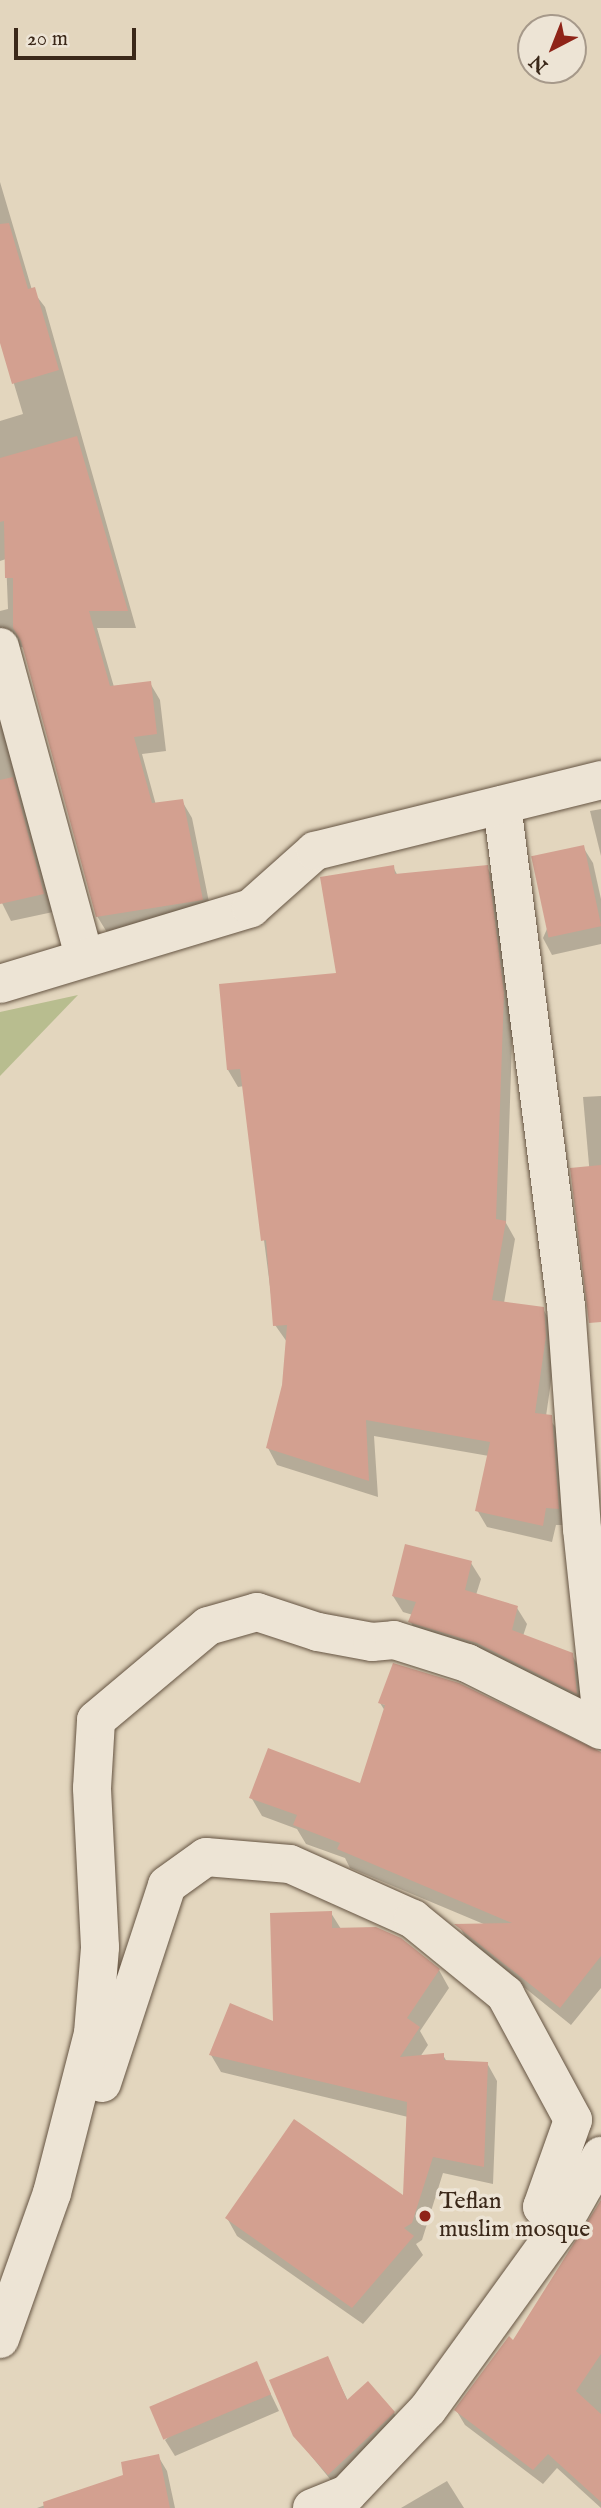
<!DOCTYPE html>
<style>
body{margin:0}
#map{position:relative;width:601px;height:2508px;overflow:hidden;background:#e3d6be;font-family:"IM FELL English",serif}
div>[style]{position:absolute}
.green>*{inset:0;background:#b8bd8f}
.shadow>*{inset:0;background:#0003}
.building>*{inset:0;background:#d3a090;transform-origin:0 0}
.roads{filter:drop-shadow(0 0 2px #655442) drop-shadow(0 0 2px #655442)}
.minor>*{height:38px;margin:-19px;padding:0 19px;transform-origin:19px;border-radius:19px;background:#ede4d5}
.dots>*{width:19px;height:19px;translate:-50% -50%;box-sizing:border-box;border:4px solid #ede4d5;border-radius:50%}
span{translate:-50% -50%;white-space:nowrap;text-align:center;line-height:1.15;-webkit-text-stroke:7px #ede4d5;paint-order:stroke}
.poi-label{font-size:24px;color:#3b2819}
.left{translate:0 -50%;text-align:left}
.north{position:absolute;left:517px;top:14px;width:70px;height:70px;box-sizing:border-box;background:#ede4d5;border:2px solid #a6998a;border-radius:50%;rotate:222deg;font-size:19px;font-weight:700;line-height:28px;text-align:center;color:#3b2819}
.north::after{content:'';display:block;margin:auto;width:24px;height:32px;background:#8f2418;clip-path:polygon(50% 0,100% 100%,50% 72%,0 100%)}
.scale{position:absolute;left:14px;top:28px;width:122px;height:32px;box-sizing:border-box;border:4px solid #3b2819;border-top:0;padding-left:9px;font-size:21px;line-height:24px;white-space:nowrap;color:#3b2819;-webkit-text-stroke:5px #ede4d5;paint-order:stroke}
</style>
<div id="map">
<div class="green">
<i style="clip-path:polygon(78px 995px,0 1076px,0 1012px)"></i>
</div>
<div class="shadow">
<i style="clip-path:polygon(0 182px,32px 290px,45px 307px,136px 628px,97px 628px,114px 687px,150px 683px,160px 700px,166px 751px,142px 754px,156px 805px,182px 801px,192px 818px,212px 917px,108px 934px,97px 916px,25px 648px,6px 643px,0 646px,0 611px,8px 609px,6px 559px,0 561px,0 421px,23px 414px,0 337px)"></i>
<i style="clip-path:polygon(0 716px,53px 912px,11px 921px,0 899px)"></i>
<i style="clip-path:polygon(601px 809px,601px 856px,590px 811px)"></i>
<i style="clip-path:polygon(583px 847px,593px 863px,601px 899px,601px 944px,552px 955px,543px 938px)"></i>
<i style="clip-path:polygon(393px 867px,398px 876px,487px 867px,496px 884px,513px 1011px,506px 1223px,515px 1239px,504px 1303px,543px 1309px,553px 1326px,555px 1354px,546px 1416px,561px 1433px,567px 1525px,556px 1525px,552px 1542px,487px 1527px,477px 1510px,489px 1456px,374px 1436px,378px 1497px,277px 1465px,268px 1448px,283px 1386px,287px 1342px,275px 1325px,244px 1086px,238px 1087px,228px 1070px,221px 985px,338px 975px)"></i>
<i style="clip-path:polygon(601px 1096px,601px 1301px,583px 1097px)"></i>
<i style="clip-path:polygon(471px 1563px,481px 1579px,476px 1595px,517px 1608px,527px 1624px,523px 1636px,572px 1655px,582px 1672px,586px 1709px,420px 1638px,410px 1621px,413px 1615px,403px 1612px,393px 1596px)"></i>
<i style="clip-path:polygon(380px 1703px,601px 1792px,601px 1988px,571px 2025px,469px 1943px,459px 1926px,486px 1925px,350px 1868px,345px 1858px,306px 1844px,297px 1829px,262px 1816px,251px 1797px,361px 1785px,385px 1711px)"></i>
<i style="clip-path:polygon(331px 1913px,341px 1929px,439px 1970px,449px 1988px,420px 2031px,428px 2045px,420px 2057px,443px 2055px,447px 2062px,487px 2063px,497px 2081px,493px 2184px,443px 2173px,422px 2240px,416px 2244px,423px 2255px,363px 2324px,237px 2236px,227px 2218px,404px 2199px,408px 2117px,221px 2072px,211px 2055px,275px 2024px)"></i>
<i style="clip-path:polygon(601px 2320px,601px 2508px,557px 2468px,543px 2484px,465px 2425px,456px 2410px,513px 2342px)"></i>
<i style="clip-path:polygon(327px 2358px,348px 2401px,394px 2413px,403px 2429px,339px 2490px,294px 2435px)"></i>
<i style="clip-path:polygon(256px 2363px,279px 2411px,175px 2456px,165px 2440px)"></i>
<i style="clip-path:polygon(158px 2456px,167px 2471px,175px 2508px,37px 2508px,125px 2476px)"></i>
<i style="clip-path:polygon(447px 2481px,464px 2508px,401px 2508px)"></i>
</div>
<div class="building">
<i style="clip-path:polygon(9px 223px,28px 289px,35px 287px,59px 370px,12px 384px,0 343px,0 224px)"></i>
<i style="clip-path:polygon(77px 436px,128px 611px,89px 611px,110px 686px,151px 681px,157px 734px,134px 737px,152px 803px,183px 799px,203px 900px,96px 917px,21px 641px,13px 628px,13px 578px,5px 578px,4px 521px,0 522px,0 458px)"></i>
<i style="clip-path:polygon(13px 777px,44px 894px,0 904px,0 780px)"></i>
<i style="left:584px;top:845px;width:83px;height:54px;rotate:78deg"></i>
<i style="clip-path:polygon(394px 865px,395px 874px,488px 865px,504px 993px,496px 1219px,506px 1221px,492px 1300px,544px 1307px,546px 1336px,535px 1413px,552px 1415px,559px 1509px,546px 1508px,543px 1526px,475px 1511px,490px 1442px,366px 1420px,369px 1481px,266px 1448px,282px 1385px,287px 1325px,273px 1326px,266px 1240px,261px 1241px,240px 1069px,227px 1070px,219px 984px,336px 973px,320px 877px)"></i>
<i style="clip-path:polygon(601px 1165px,601px 1322px,589px 1323px,570px 1168px)"></i>
<i style="clip-path:polygon(405px 1544px,472px 1561px,465px 1590px,518px 1606px,512px 1630px,573px 1653px,577px 1694px,477px 1643px,408px 1622px,416px 1602px,392px 1596px)"></i>
<i style="clip-path:polygon(393px 1663px,459px 1683px,601px 1752px,601px 1956px,560px 2008px,454px 1924px,512px 1923px,337px 1849px,340px 1843px,293px 1825px,297px 1815px,249px 1798px,268px 1748px,360px 1783px,385px 1705px,378px 1703px)"></i>
<i style="clip-path:polygon(332px 1911px,332px 1928px,376px 1927px,401px 1938px,440px 1969px,407px 2018px,420px 2027px,400px 2057px,444px 2053px,444px 2060px,488px 2062px,484px 2167px,433px 2157px,412px 2223px,404px 2228px,414px 2236px,352px 2308px,225px 2218px,294px 2119px,403px 2195px,407px 2102px,209px 2055px,230px 2003px,273px 2021px,270px 1913px)"></i>
<i style="clip-path:polygon(601px 2200px,601px 2354px,576px 2391px,601px 2414px,601px 2502px,548px 2454px,533px 2470px,454px 2410px,509px 2336px,513px 2340px)"></i>
<i style="clip-path:polygon(328px 2356px,347px 2400px,368px 2381px,395px 2412px,328px 2475px,293px 2436px,269px 2380px)"></i>
<i style="left:257px;top:2361px;width:36px;height:117px;rotate:67deg"></i>
<i style="clip-path:polygon(159px 2454px,170px 2508px,44px 2508px,43px 2502px,123px 2475px,121px 2462px)"></i>
</div>
<div class="roads">
<div class="minor">
<i style="left:0;top:647px;width:321px;rotate:74.8deg"></i>
<i style="left:502px;top:805px;width:505px;rotate:82.72deg"></i>
<i style="left:566px;top:1306px;width:224px;rotate:85.9deg"></i>
<i style="left:582px;top:1529px;width:181px;rotate:84deg"></i>
<i style="left:0;top:984px;width:262px;rotate:-16.8deg"></i>
<i style="left:251px;top:908px;width:86px;rotate:-41.7deg"></i>
<i style="left:315px;top:851px;width:295px;rotate:-13.9deg"></i>
<i style="left:102px;top:2083px;width:208px;rotate:-71.8deg"></i>
<i style="left:167px;top:1885px;width:48px;rotate:-35.7deg"></i>
<i style="left:206px;top:1857px;width:84px;rotate:4.8deg"></i>
<i style="left:290px;top:1864px;width:135px;rotate:24.1deg"></i>
<i style="left:413px;top:1919px;width:119px;rotate:39.2deg"></i>
<i style="left:505px;top:1994px;width:143px;rotate:61.6deg"></i>
<i style="left:573px;top:2120px;width:92px;rotate:109.6deg"></i>
<i style="left:542px;top:2207px;width:26px;rotate:32deg"></i>
<i style="left:0;top:2339px;width:155px;rotate:-70.4deg"></i>
<i style="left:52px;top:2193px;width:165px;rotate:-75.6deg"></i>
<i style="left:93px;top:2033px;width:86px;rotate:-85.3deg"></i>
<i style="left:100px;top:1947px;width:159px;rotate:-92.9deg"></i>
<i style="left:92px;top:1788px;width:68px;rotate:-86.6deg"></i>
<i style="left:96px;top:1720px;width:146px;rotate:-40deg"></i>
<i style="left:208px;top:1626px;width:51px;rotate:-15.9deg"></i>
<i style="left:257px;top:1612px;width:64px;rotate:18.2deg"></i>
<i style="left:318px;top:1632px;width:55px;rotate:10.5deg"></i>
<i style="left:372px;top:1642px;width:22px;rotate:-5deg"></i>
<i style="left:394px;top:1640px;width:77px;rotate:17.5deg"></i>
<i style="left:467px;top:1663px;width:150px;rotate:26.6deg"></i>
<i style="left:312px;top:2508px;width:38px;rotate:-22deg"></i>
<i style="left:347px;top:2494px;width:117px;rotate:-46.4deg"></i>
<i style="left:428px;top:2409px;width:232px;rotate:-54.1deg"></i>
<i style="left:564px;top:2221px;width:75px;rotate:-60.4deg"></i>
</div>
</div>
<div class="dots">
<i style="left:425px;top:2216px;background:#8f2418"></i>
</div>
<div class="poi-label">
<span class="left" style="left:439px;top:2216px">Teflan<br>muslim mosque</span>
</div>
<div class="north">N</div>
<div class="scale">20 m</div>
</div>
